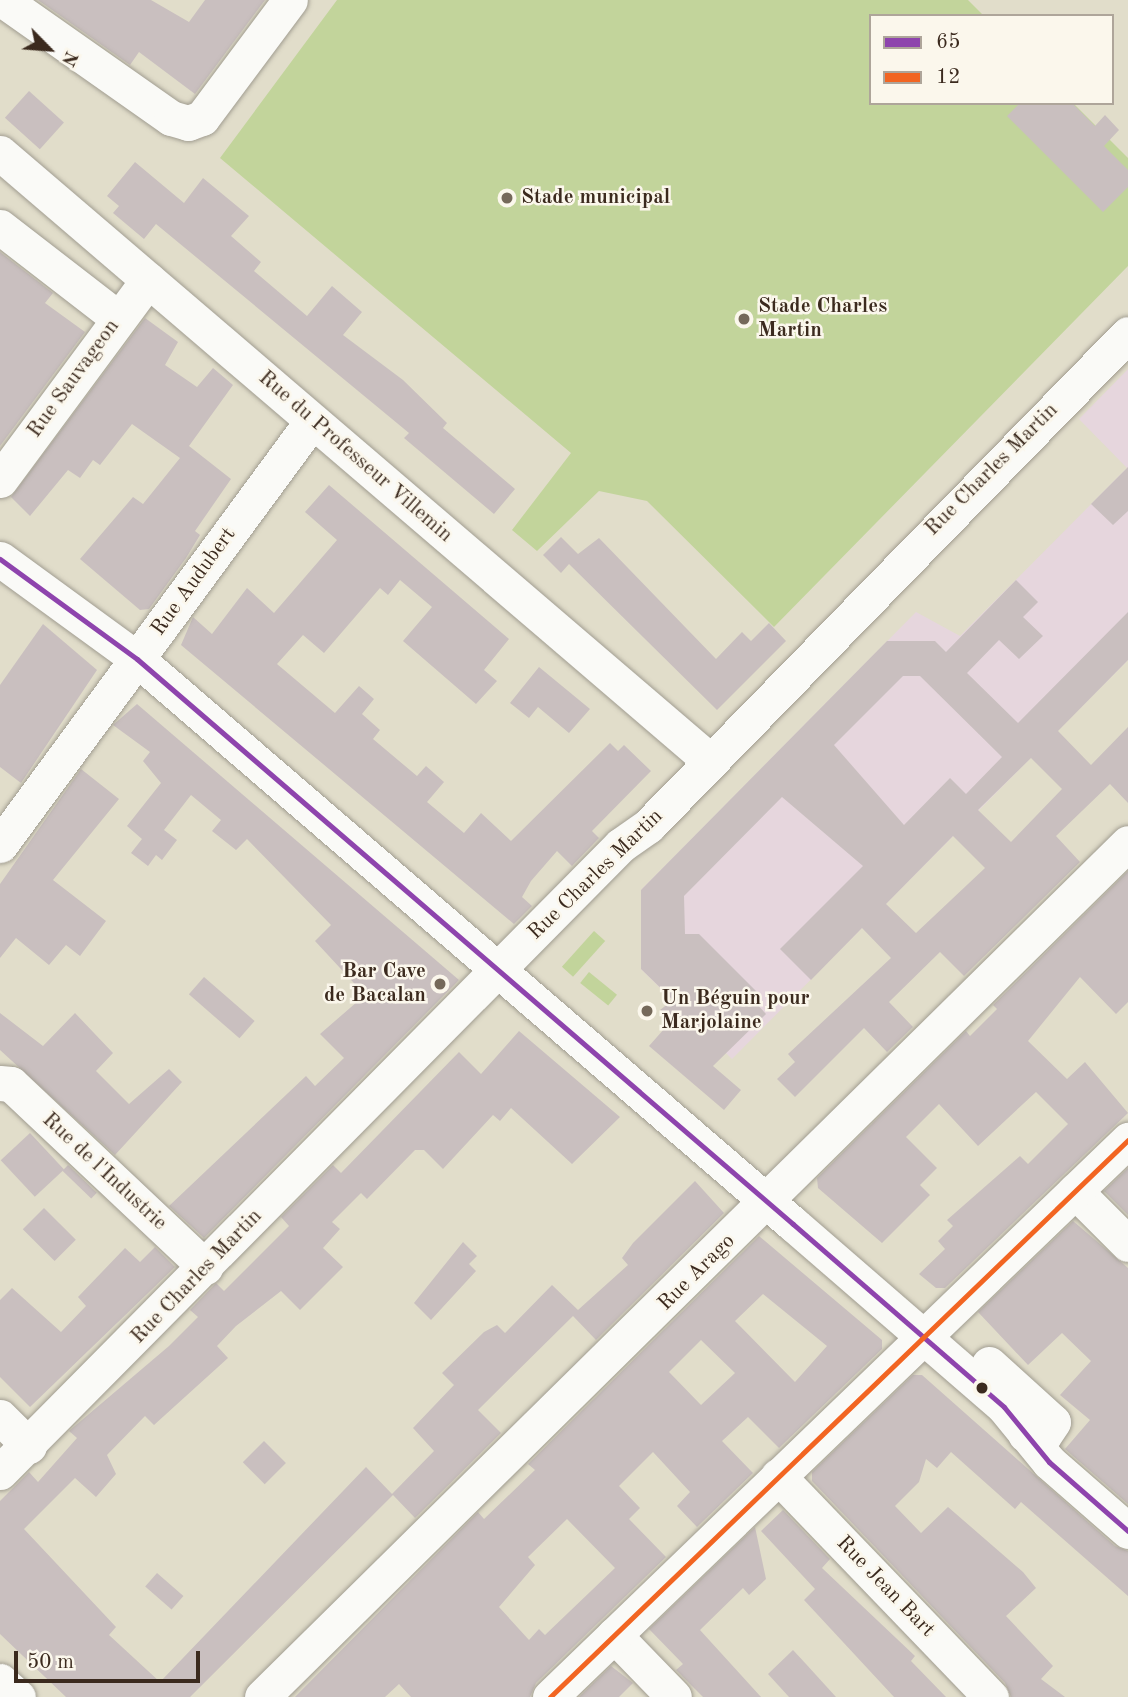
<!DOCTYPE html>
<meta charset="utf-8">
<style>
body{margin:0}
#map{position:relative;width:1128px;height:1697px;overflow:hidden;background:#e1ddca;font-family:"Old Standard TT",serif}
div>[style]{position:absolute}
.built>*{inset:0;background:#e6d6dd}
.green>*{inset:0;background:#c2d49b;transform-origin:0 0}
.building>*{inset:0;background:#c9bfbf;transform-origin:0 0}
.roads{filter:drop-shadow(0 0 2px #a19d91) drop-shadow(0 0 2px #a19d91)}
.minor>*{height:35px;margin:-17.5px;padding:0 17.5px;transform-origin:17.5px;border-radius:17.5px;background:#fafaf7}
.bus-1>*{height:5px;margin:-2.5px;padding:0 2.5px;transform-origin:2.5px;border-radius:2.5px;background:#8e44ad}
.bus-2>*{height:5px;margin:-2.5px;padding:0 2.5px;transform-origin:2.5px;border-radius:2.5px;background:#f26522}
.dots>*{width:19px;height:19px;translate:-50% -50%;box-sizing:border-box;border:4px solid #fbf7ec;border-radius:50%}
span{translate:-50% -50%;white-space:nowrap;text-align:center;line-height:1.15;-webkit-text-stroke:5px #fbf7ec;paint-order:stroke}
.poi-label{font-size:21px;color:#3b2a1e;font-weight:700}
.left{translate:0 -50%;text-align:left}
.right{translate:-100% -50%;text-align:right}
.street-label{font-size:21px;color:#3b2a1e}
.legend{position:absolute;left:869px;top:14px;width:245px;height:91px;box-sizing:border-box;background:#fbf7ec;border:2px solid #aea59a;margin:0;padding:9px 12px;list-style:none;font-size:21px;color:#3b2a1e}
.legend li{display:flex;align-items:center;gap:14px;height:35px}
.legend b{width:35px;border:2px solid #aea59a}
.north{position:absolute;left:14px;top:14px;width:70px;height:70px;-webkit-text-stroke:5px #fbf7ec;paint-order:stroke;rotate:115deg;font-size:19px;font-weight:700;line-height:28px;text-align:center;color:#3b2a1e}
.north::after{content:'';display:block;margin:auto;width:24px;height:32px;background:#3b2a1e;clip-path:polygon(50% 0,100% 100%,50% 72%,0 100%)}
.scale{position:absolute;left:14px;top:1651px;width:186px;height:32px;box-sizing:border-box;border:4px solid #3b2a1e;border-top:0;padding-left:9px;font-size:21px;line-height:24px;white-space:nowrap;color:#3b2a1e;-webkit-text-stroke:5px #fbf7ec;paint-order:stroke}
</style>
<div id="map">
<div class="built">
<i style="clip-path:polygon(1128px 369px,1128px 660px,732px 1059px,641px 969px,641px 890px,916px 612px,960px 636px,1127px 468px,1079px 419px)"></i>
</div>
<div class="green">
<i style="clip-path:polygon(337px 0,968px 0,984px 16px,871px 16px,871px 103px,1073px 103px,1128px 158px,1128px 266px,774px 627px,647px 501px,599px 491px,537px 551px,512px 530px,571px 453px,220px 158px)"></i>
<i style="left:594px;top:931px;width:15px;height:48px;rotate:42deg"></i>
<i style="left:589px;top:972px;width:36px;height:14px;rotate:39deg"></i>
</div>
<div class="building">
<i style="clip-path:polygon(38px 0,151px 0,189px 22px,205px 0,265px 0,195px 94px,139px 52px,130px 65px)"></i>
<i style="left:29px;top:91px;width:47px;height:36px;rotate:42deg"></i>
<i style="clip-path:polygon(1020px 103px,1072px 103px,1095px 126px,1105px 115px,1119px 130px,1104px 146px,1128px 170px,1128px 187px,1103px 212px,1007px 116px)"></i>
<i style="clip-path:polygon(135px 162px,184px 203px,203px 178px,249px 216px,231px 236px,261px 262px,254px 271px,307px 316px,332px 286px,362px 312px,343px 335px,403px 380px,447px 423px,443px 428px,515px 489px,494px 514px,404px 438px,409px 433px,156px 224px,144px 239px,113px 213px,119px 206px,107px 196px)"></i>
<i style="clip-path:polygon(0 252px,53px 293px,45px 303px,85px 332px,0 446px)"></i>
<i style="clip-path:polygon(145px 318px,178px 342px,165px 365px,197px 387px,213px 368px,233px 385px,189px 446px,231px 479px,195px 531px,200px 535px,186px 558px,149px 609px,140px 610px,80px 559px,133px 497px,143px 504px,180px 458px,132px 424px,100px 465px,93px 460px,80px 478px,68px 470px,30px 516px,11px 497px)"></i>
<i style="clip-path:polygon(1128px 467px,1128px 511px,1113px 525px,1091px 504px)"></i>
<i style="clip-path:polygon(329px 485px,509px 639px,484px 670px,497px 681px,476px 704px,403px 641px,432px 607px,400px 580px,388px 595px,380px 588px,324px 653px,303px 635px,277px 664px,335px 713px,359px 686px,374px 699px,362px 714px,380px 730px,373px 739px,417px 776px,426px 766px,444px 782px,427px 802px,464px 833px,481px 813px,511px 841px,610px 743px,618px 751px,624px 745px,651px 771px,592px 831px,599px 838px,572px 866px,557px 851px,531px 881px,522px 897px,532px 906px,514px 924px,181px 645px,193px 617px,212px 634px,247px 588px,274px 613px,337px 540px,305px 512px)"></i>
<i style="clip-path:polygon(561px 537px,578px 554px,599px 538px,716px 659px,742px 632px,751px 641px,769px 623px,786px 641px,717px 710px,569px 564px,561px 573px,543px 555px)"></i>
<i style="clip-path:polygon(evenodd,1016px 580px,1038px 602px,1023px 617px,1043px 636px,1019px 659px,999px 640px,967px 673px,1018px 723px,1128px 612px,1128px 660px,1058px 731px,1091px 765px,1128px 727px,1128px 803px,1110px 784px,1056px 836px,1080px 862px,964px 976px,940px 952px,889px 1002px,913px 1027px,887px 1052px,864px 1028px,795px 1097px,777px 1079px,795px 1062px,788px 1054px,891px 958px,862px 928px,811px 980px,780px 949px,863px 866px,782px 797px,684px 896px,685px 934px,699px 934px,758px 993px,752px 999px,766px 1014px,713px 1066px,741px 1090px,724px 1110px,649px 1046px,672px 1020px,660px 1010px,673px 1000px,641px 969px,641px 890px,887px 641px,935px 641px,946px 652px,1016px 580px,903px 676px,920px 676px,1002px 757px,966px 794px,950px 778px,904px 825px,834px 745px,903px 676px,1016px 580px,1031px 758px,1062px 789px,1011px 842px,978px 810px,1031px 758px,1016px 580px,953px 836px,985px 868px,916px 933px,886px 904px,953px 836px)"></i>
<i style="clip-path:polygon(43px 624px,97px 670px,21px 783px,0 767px,0 685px)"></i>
<i style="clip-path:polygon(539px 667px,590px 709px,569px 733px,538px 707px,529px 718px,510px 703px)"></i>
<i style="clip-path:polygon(137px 704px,459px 980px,204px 1238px,169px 1206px,306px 1076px,315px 1086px,344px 1058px,320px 1034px,365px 995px,315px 941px,331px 925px,247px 839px,236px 850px,212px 831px,221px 820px,191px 795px,164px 830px,177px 840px,162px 860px,156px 855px,148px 866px,131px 853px,142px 839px,127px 826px,161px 783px,143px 761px,150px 752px,113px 725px)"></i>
<i style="clip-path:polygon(81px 769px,119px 799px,53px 880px,106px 921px,80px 956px,66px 945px,49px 965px,16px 938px,0 958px,0 884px)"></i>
<i style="clip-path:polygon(1128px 871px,1128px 1002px,1116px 1014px,1080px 977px,1028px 1041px,1067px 1079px,1085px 1062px,1128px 1113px,945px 1288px,936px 1288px,919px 1274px,945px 1249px,938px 1241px,953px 1226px,947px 1220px,1020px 1156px,1028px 1164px,1068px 1124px,1036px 1092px,978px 1146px,939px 1104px,906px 1137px,937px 1168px,920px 1185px,930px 1195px,882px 1243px,818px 1188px,817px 1178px,966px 1031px,970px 1036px,997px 1009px,993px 1005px)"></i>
<i style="left:204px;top:977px;width:67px;height:23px;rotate:41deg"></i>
<i style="clip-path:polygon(0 1013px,43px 1046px,75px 1013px,113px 1053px,96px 1071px,129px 1104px,169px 1069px,182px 1082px,115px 1155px,0 1050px)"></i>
<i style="clip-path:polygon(519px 1031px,620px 1117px,572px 1164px,511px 1108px,500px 1121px,493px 1115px,443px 1169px,424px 1150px,415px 1150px,367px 1199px,361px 1193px,332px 1222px,340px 1229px,323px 1248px,343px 1267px,300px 1310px,281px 1291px,236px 1326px,217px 1346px,228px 1358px,154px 1425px,145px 1416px,107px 1455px,116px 1474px,96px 1497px,75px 1478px,24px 1529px,116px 1627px,109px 1635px,160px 1682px,366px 1467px,392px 1494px,434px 1451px,413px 1428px,454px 1385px,442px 1373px,484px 1332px,497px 1325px,505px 1333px,552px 1285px,578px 1310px,628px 1265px,622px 1258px,633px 1243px,695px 1181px,724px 1213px,596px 1340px,573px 1316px,478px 1410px,501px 1433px,415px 1518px,393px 1495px,190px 1697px,66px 1697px,0 1634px,0 1501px,29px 1472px,38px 1482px,77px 1438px,69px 1431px,169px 1346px,198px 1317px,190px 1310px,216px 1283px,224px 1291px,289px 1226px,281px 1217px,333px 1165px,341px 1173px,459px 1052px,481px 1074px)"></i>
<i style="left:30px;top:1133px;width:50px;height:40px;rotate:47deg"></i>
<i style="left:68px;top:1165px;width:40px;height:8px;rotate:44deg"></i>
<i style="clip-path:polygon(1128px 1168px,1128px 1215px,1104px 1191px)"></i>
<i style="left:44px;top:1208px;width:45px;height:30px;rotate:45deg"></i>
<i style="clip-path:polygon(1073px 1221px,1128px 1268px,1128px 1504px,1065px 1449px,1090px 1420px,1060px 1395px,1091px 1361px,1062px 1333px,1028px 1365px,978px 1312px)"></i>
<i style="clip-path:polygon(evenodd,759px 1236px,882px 1340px,882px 1349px,779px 1448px,748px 1417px,722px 1441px,753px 1473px,697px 1527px,677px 1506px,690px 1492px,653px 1452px,619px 1486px,640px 1508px,629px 1519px,666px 1557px,536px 1683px,530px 1697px,411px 1697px,399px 1684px,385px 1697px,295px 1697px,478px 1512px,484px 1519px,535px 1470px,528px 1464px,759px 1236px,763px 1294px,827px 1346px,795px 1382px,735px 1321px,763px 1294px,759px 1236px,701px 1340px,735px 1373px,701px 1405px,669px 1372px,701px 1340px,759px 1236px,567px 1519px,615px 1568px,545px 1635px,539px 1629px,529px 1640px,499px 1607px,535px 1565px,528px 1557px,567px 1519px)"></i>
<i style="clip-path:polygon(463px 1242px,477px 1256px,469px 1264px,476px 1271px,431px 1320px,414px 1303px)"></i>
<i style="clip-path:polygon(155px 1247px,175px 1267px,30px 1407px,0 1377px,0 1300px,12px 1288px,61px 1332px,86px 1306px,78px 1297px,125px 1248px,140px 1262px)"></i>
<i style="clip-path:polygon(913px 1375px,922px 1375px,1115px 1546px,1128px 1551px,1128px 1596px,1021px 1502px,1015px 1509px,951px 1452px,937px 1468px,926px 1459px,919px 1482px,895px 1506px,921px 1533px,948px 1507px,1023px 1572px,1036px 1588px,1006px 1616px,1053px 1666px,1041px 1679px,1065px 1697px,1011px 1697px,1005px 1683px,812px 1481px,812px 1472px)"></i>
<i style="left:264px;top:1441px;width:31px;height:30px;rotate:45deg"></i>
<i style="clip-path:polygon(783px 1510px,830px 1559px,822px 1568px,915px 1656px,911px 1661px,946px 1697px,894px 1697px,804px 1600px,815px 1589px,761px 1531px)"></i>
<i style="clip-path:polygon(755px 1527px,766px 1579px,749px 1595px,743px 1588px,700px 1630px,761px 1697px,703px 1697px,676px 1670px,683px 1664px,649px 1629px)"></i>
<i style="left:157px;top:1573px;width:35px;height:18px;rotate:41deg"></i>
<i style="clip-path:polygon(793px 1650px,806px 1664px,836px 1697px,789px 1697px,768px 1674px)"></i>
<i style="clip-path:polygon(611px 1666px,633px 1683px,619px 1697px,579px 1697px)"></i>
</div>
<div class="roads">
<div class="minor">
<i style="left:3px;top:0;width:205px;rotate:35.1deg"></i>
<i style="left:171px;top:118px;width:18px;rotate:16deg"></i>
<i style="left:188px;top:123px;width:15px;rotate:-20deg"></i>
<i style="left:202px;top:118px;width:147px;rotate:-53.3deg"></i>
<i style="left:0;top:153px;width:935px;rotate:40.57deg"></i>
<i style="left:0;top:227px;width:150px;rotate:37.7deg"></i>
<i style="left:0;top:480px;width:249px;rotate:-53.5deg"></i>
<i style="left:0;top:559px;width:170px;rotate:36.1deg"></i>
<i style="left:137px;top:659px;width:866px;rotate:40.74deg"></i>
<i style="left:793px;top:1224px;width:279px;rotate:40.9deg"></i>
<i style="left:1004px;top:1407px;width:71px;rotate:50.7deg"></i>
<i style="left:1049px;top:1462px;width:105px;rotate:41.1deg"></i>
<i style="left:0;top:845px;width:526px;rotate:-53.65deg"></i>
<i style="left:0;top:1083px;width:11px;rotate:5deg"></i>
<i style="left:11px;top:1084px;width:267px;rotate:43.3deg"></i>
<i style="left:1075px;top:1191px;width:75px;rotate:45deg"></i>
<i style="left:989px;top:1364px;width:86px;rotate:42.2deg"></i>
<i style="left:1053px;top:1422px;width:18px;rotate:124deg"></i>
<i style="left:1043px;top:1437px;width:18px;rotate:-171deg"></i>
<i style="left:0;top:1417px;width:41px;rotate:45deg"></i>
<i style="left:0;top:1472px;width:882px;rotate:-45.28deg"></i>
<i style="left:621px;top:845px;width:33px;rotate:-35deg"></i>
<i style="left:648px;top:826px;width:687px;rotate:-45.71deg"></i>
<i style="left:778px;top:1476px;width:307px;rotate:46.1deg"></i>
<i style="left:614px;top:1635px;width:86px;rotate:45.9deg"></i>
<i style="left:0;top:1681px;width:24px;rotate:42deg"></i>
<i style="left:262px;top:1697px;width:1216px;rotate:-44.6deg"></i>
<i style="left:550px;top:1697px;width:803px;rotate:-43.94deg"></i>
</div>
</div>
<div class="bus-1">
<i style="left:0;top:559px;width:170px;rotate:36.1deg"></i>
<i style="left:137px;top:659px;width:866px;rotate:40.74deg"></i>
<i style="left:793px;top:1224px;width:279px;rotate:40.9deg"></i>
<i style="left:1004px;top:1407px;width:71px;rotate:50.7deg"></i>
<i style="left:1049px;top:1462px;width:105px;rotate:41.1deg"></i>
</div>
<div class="bus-2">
<i style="left:550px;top:1697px;width:803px;rotate:-43.94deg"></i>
</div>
<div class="dots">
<i style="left:507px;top:198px;background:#75695a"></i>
<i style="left:744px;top:319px;background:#75695a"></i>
<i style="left:440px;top:984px;background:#75695a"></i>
<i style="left:647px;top:1011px;background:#75695a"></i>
<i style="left:982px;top:1388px;background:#3b2a1e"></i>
</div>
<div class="poi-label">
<span class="left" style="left:521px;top:198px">Stade municipal</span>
<span class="left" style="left:758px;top:319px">Stade Charles<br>Martin</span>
<span class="right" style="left:426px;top:984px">Bar Cave<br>de Bacalan</span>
<span class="left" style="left:661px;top:1011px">Un Béguin pour<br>Marjolaine</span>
</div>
<div class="street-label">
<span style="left:74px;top:379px;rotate:-54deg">Rue Sauvageon</span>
<span style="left:355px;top:457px;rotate:41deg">Rue du Professeur Villemin</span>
<span style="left:992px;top:470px;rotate:-45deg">Rue Charles Martin</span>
<span style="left:194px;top:582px;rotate:-54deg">Rue Audubert</span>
<span style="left:596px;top:875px;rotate:-44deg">Rue Charles Martin</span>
<span style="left:104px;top:1172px;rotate:43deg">Rue de l'Industrie</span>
<span style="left:697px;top:1273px;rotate:-45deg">Rue Arago</span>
<span style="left:197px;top:1277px;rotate:-46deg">Rue Charles Martin</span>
<span style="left:885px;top:1587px;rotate:46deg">Rue Jean Bart</span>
</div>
<ul class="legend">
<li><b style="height:9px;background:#8e44ad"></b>65</li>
<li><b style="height:9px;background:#f26522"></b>12</li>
</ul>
<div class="north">N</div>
<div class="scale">50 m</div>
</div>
